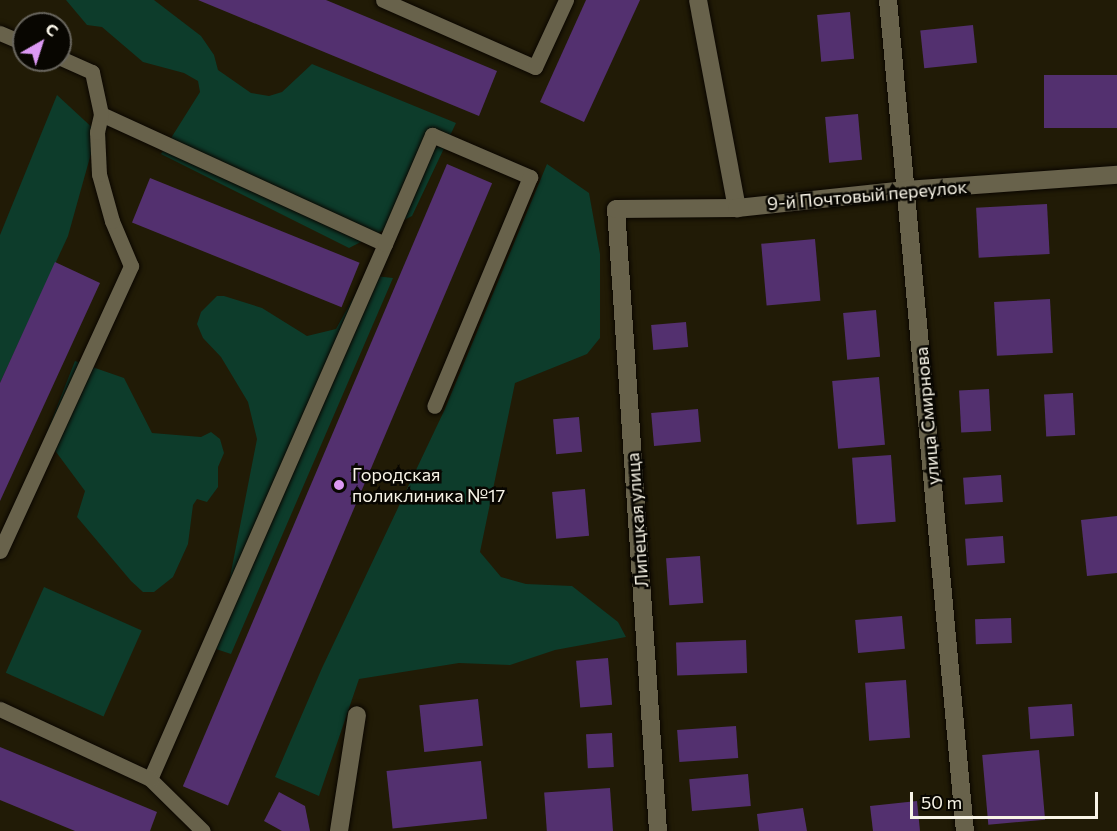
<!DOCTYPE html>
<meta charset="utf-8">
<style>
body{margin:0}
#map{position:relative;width:1117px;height:831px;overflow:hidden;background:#211b06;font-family:Commissioner,sans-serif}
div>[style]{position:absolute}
.green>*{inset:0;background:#0d3c2b;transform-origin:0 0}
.building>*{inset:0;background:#53306f;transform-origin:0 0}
.roads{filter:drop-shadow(0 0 2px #0a0600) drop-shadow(0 0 2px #0a0600)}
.service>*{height:15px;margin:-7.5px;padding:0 7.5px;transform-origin:7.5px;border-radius:7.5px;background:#68624b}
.minor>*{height:18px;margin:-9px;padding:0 9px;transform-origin:9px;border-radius:9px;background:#68624b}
.dots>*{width:16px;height:16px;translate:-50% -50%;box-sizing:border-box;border:3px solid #080601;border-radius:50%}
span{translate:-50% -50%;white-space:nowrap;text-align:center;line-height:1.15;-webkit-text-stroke:5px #080601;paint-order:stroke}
.street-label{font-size:18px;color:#f8f4e7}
.poi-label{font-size:18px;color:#f8f4e7}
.left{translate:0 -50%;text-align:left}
.north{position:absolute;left:12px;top:12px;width:60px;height:60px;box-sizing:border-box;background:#080601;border:2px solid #68655d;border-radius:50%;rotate:39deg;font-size:16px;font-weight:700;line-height:24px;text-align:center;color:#f8f4e7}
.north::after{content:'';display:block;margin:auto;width:21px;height:27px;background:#dc99f4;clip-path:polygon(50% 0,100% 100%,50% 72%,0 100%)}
.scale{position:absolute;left:910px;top:792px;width:188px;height:27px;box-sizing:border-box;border:3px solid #f8f4e7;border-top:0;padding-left:8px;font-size:18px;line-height:21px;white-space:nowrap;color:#f8f4e7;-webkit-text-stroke:4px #080601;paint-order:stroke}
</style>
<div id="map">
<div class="green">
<i style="clip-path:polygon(66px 0,154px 0,201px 36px,214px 55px,218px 70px,251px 93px,269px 96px,282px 92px,312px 64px,456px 123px,412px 216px,349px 248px,161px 154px,200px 92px,198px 81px,184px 73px,143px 62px,102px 27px,87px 25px)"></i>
<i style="clip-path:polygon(57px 95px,97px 132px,68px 236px,0 383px,0 235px)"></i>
<i style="clip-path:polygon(547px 164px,589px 193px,600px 254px,600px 338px,587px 354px,515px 383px,480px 552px,501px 577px,526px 584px,572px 586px,618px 622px,626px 637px,555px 650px,510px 665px,459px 663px,359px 679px,319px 796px,275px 777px,322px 668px,444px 411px)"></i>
<i style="clip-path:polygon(366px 275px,393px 278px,231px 654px,216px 649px,257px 439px,248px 402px,221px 357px,203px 338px,197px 324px,201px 312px,217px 296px,224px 296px,262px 308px,307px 336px,336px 329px)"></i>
<i style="clip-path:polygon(75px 361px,124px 378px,152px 433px,201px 437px,211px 432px,220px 439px,224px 453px,218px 467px,218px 487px,207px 502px,197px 499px,193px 505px,188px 544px,173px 577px,154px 592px,143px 592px,131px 581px,77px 517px,85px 491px,45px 437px)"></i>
<i style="left:44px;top:587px;width:107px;height:94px;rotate:24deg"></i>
</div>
<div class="building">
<i style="clip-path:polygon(198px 0,326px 0,497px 71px,479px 116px)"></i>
<i style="clip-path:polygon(586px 0,640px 0,584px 122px,540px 102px)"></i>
<i style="left:850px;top:12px;width:47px;height:33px;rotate:85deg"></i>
<i style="left:973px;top:25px;width:38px;height:53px;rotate:84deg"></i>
<i style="left:1117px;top:75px;width:53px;height:73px;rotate:90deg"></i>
<i style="left:858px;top:114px;width:46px;height:33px;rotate:85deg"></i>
<i style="left:447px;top:164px;width:49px;height:676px;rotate:23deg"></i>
<i style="left:150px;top:178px;width:226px;height:48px;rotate:22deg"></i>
<i style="left:1047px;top:204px;width:50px;height:71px;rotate:87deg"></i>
<i style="left:815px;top:239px;width:62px;height:54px;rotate:85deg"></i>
<i style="clip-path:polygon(55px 262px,100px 283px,0 501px,0 383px)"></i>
<i style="left:1050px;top:299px;width:54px;height:56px;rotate:87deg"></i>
<i style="left:876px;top:310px;width:47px;height:33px;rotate:85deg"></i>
<i style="left:686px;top:322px;width:25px;height:35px;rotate:85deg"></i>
<i style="left:879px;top:377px;width:68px;height:47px;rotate:85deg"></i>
<i style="left:989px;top:389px;width:42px;height:30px;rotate:87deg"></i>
<i style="left:1073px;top:393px;width:42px;height:29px;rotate:87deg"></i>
<i style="left:698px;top:409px;width:33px;height:47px;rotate:85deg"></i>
<i style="left:579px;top:417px;width:35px;height:26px;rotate:85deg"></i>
<i style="left:891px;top:455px;width:67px;height:39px;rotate:86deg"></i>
<i style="left:1001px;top:475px;width:27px;height:38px;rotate:86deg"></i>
<i style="left:585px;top:489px;width:47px;height:33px;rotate:85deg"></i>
<i style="clip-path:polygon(1117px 516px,1117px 573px,1087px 576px,1081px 520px)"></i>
<i style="left:1003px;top:536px;width:27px;height:38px;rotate:86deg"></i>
<i style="left:700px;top:556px;width:47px;height:34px;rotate:86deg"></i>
<i style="left:902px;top:616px;width:33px;height:47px;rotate:85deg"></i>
<i style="left:1011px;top:618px;width:25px;height:36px;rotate:88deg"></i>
<i style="left:746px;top:640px;width:33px;height:70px;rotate:88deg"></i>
<i style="left:608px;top:658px;width:47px;height:32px;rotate:85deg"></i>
<i style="left:906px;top:680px;width:58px;height:41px;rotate:86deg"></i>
<i style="left:478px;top:699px;width:47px;height:59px;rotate:84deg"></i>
<i style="left:1072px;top:704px;width:32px;height:44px;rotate:86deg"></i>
<i style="left:736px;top:726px;width:32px;height:59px;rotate:86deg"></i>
<i style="left:612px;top:733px;width:34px;height:26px;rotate:87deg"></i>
<i style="clip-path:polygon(0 747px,157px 812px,150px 831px,75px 831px,0 800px)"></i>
<i style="left:1039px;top:750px;width:70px;height:57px;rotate:85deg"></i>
<i style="left:481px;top:761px;width:58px;height:95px;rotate:84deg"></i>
<i style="left:748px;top:774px;width:32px;height:59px;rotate:85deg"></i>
<i style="left:610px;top:788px;width:43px;height:66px;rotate:86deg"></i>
<i style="clip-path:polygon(279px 792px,305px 806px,310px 831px,282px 831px,264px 821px)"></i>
<i style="clip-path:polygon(917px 801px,920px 831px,873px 831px,870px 806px)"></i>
<i style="clip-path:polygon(803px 808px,807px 831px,759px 831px,757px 814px)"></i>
</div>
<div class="roads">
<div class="service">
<i style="left:383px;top:0;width:166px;rotate:23.8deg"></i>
<i style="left:535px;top:67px;width:74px;rotate:-65.2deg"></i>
<i style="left:0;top:33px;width:26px;rotate:23deg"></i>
<i style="left:101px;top:114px;width:312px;rotate:24.6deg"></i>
<i style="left:385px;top:244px;width:584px;rotate:113.71deg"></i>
<i style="left:150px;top:779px;width:74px;rotate:44.5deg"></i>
<i style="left:385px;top:244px;width:119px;rotate:-66.7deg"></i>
<i style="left:432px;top:135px;width:107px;rotate:23.2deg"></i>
<i style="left:530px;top:177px;width:248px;rotate:112.7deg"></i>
<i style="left:0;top:551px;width:314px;rotate:-65.3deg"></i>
<i style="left:131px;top:266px;width:49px;rotate:-112.9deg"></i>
<i style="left:112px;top:221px;width:49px;rotate:-105.5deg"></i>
<i style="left:99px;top:174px;width:42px;rotate:-92.7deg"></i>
<i style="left:97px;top:132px;width:18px;rotate:-77deg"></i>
<i style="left:101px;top:114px;width:43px;rotate:-102.1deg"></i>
<i style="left:92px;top:72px;width:35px;rotate:-156deg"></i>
<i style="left:0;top:709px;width:166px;rotate:25deg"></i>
</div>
<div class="minor">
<i style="left:698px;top:0;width:212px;rotate:79.4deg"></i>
<i style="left:888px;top:0;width:835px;rotate:84.71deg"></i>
<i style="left:339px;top:831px;width:117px;rotate:-81.2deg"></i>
<i style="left:658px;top:831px;width:623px;rotate:-93.86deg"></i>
<i style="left:616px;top:209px;width:121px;rotate:-0.5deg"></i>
<i style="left:737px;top:208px;width:170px;rotate:-6.1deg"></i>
<i style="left:906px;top:190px;width:212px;rotate:-4.1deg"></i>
</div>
</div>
<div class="dots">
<i style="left:339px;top:485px;background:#dc99f4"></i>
</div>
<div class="street-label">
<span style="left:867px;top:195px;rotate:-5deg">9-й Почтовый переулок</span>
<span style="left:927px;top:416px;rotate:-95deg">улица Смирнова</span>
<span style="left:637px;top:520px;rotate:-94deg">Липецкая улица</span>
</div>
<div class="poi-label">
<span class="left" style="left:352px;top:485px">Городская<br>поликлиника №17</span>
</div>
<div class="north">С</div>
<div class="scale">50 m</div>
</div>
